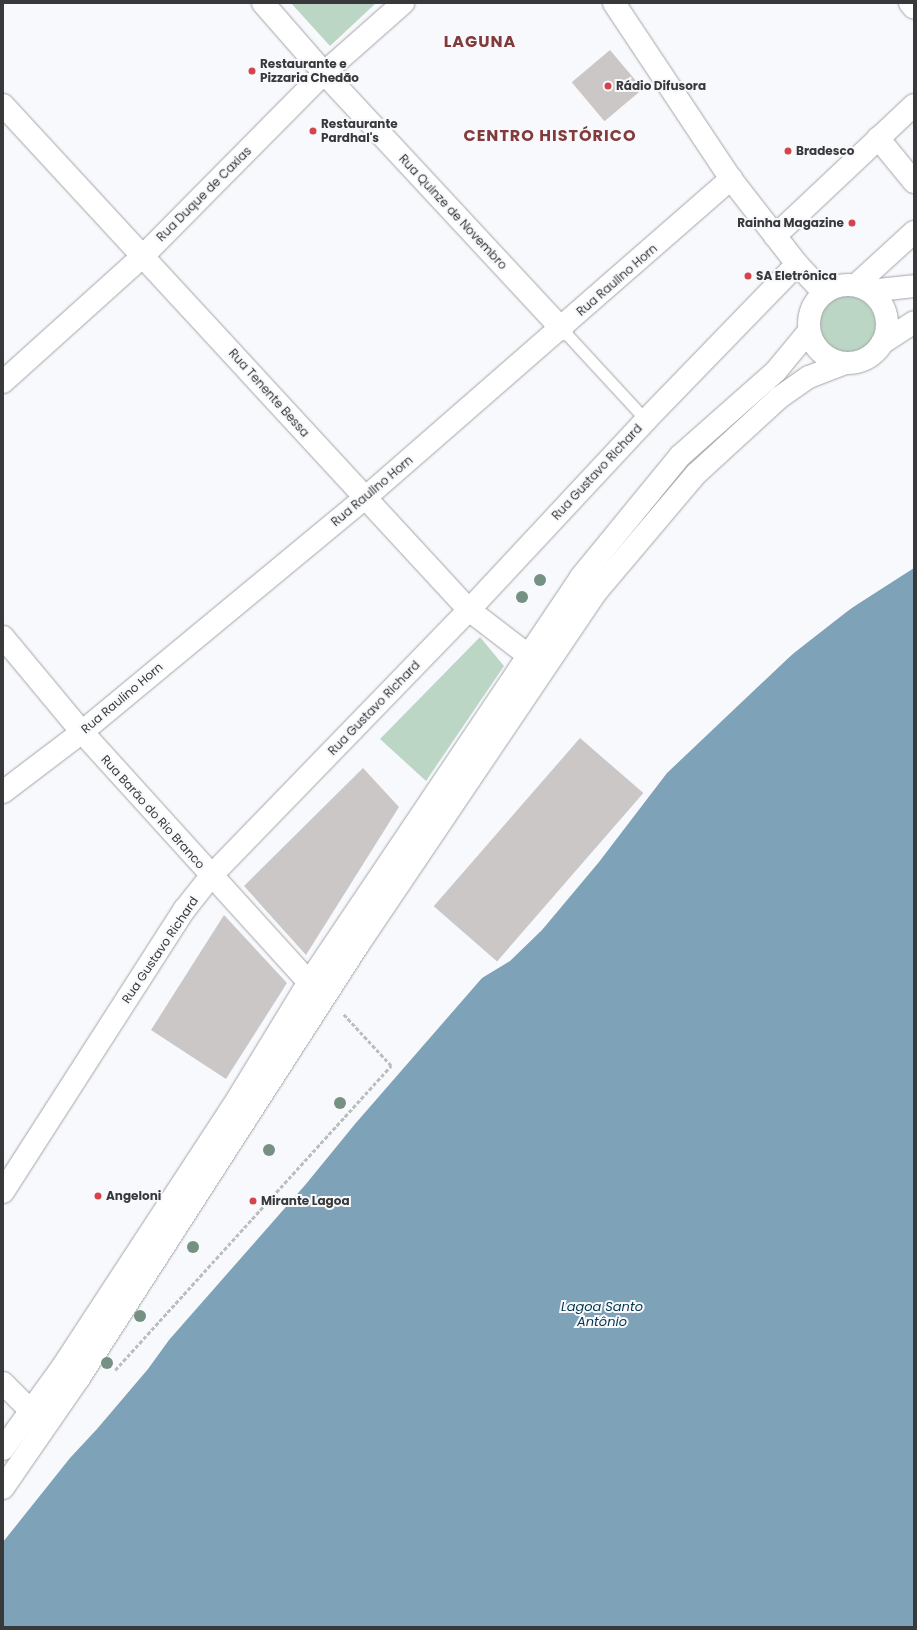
<!DOCTYPE html>
<meta charset="utf-8">
<style>
body{margin:0}
#map{position:relative;width:917px;height:1630px;overflow:hidden;background:#f8f9fc;font-family:Poppins,sans-serif}
div>[style]{position:absolute}
.green>*{inset:0;background:#bbd6c4}
.round{border-radius:50%}
.water>*{inset:0;background:#7ea2b8}
.pier>*{inset:0;background:#f8f9fc}
.building>*{inset:0;background:#cbc7c6;transform-origin:0 0}
.path>*{height:2.5px;margin-top:-1.25px;transform-origin:0;background:repeating-linear-gradient(90deg,#bcbdbf 0 4px,transparent 0 6px)}
.roads{filter:drop-shadow(0 0 1px #a3a4a7) drop-shadow(0 0 1px #a3a4a7)}
.lane>*{height:11px;margin:-5.5px;padding:0 5.5px;transform-origin:5.5px;border-radius:5.5px;background:#fff}
.street>*{height:22px;margin:-11px;padding:0 11px;transform-origin:11px;border-radius:11px;background:#fff}
.secondary>*{height:22px;margin:-11px;padding:0 11px;transform-origin:11px;border-radius:11px;background:#fff}
.secondary>.ring{margin:-11px;padding:0;box-sizing:content-box;background:none;border:22px solid #fff;border-radius:50%}
.trees>*{width:12px;height:12px;margin:-6px;border-radius:50%;background:#779084}
.dots>*{width:11px;height:11px;translate:-50% -50%;box-sizing:border-box;border:2px solid #f8f9fc;border-radius:50%}
span{translate:-50% -50%;white-space:nowrap;text-align:center;line-height:1.15;-webkit-text-stroke:4px #f8f9fc;paint-order:stroke}
.poi-label{font-size:12px;color:#38393a;font-weight:700}
.left{translate:0 -50%;text-align:left}
.right{translate:-100% -50%;text-align:right}
.street-label{font-size:12px;color:#38393a}
.water-label{font-size:13px;color:#03364d;font-style:italic}
.district-label{font-size:16px;color:#823a3a;font-weight:700;letter-spacing:1px}
.frame{position:absolute;inset:0;border:4px solid #38393a;pointer-events:none}
</style>
<div id="map">
<div class="green">
<i style="clip-path:polygon(291px 3px,376px 3px,330px 46px)"></i>
<i class="round" style="left:814px;top:295px;width:62px;height:62px"></i>
<i style="clip-path:polygon(480px 637px,504px 666px,426px 781px,380px 739px)"></i>
</div>
<div class="water">
<i style="clip-path:polygon(914px 568px,914px 1627px,3px 1627px,3px 1542px,70px 1458px,97px 1429px,148px 1369px,169px 1340px,306px 1184px,355px 1124px,482px 978px,510px 961px,542px 930px,599px 862px,667px 773px,819px 629px)"></i>
</div>
<div class="pier">
<i style="clip-path:polygon(914px 566px,858px 603px,776px 667px,818px 628px)"></i>
</div>
<div class="building">
<i style="left:610px;top:50px;width:51px;height:50px;rotate:50deg"></i>
<i style="left:580px;top:738px;width:84px;height:223px;rotate:41deg"></i>
<i style="clip-path:polygon(363px 768px,399px 807px,306px 955px,244px 886px)"></i>
<i style="clip-path:polygon(224px 915px,287px 983px,226px 1079px,151px 1030px)"></i>
</div>
<div class="path">
<i style="left:115px;top:1370px;width:411px;rotate:-47.8deg"></i>
<i style="left:391px;top:1066px;width:71px;rotate:-132.7deg"></i>
</div>
<div class="roads">
<div class="lane">
<i style="left:562px;top:329px;width:124px;rotate:47.3deg"></i>
</div>
<div class="street">
<i style="left:263px;top:3px;width:93px;rotate:48.9deg"></i>
<i style="left:324px;top:73px;width:350px;rotate:47.1deg"></i>
<i style="left:910px;top:3px;width:6px;rotate:51deg"></i>
<i style="left:878px;top:138px;width:57px;rotate:50.7deg"></i>
<i style="left:775px;top:236px;width:191px;rotate:-43.3deg"></i>
<i style="left:856px;top:285px;width:79px;rotate:-42.4deg"></i>
<i style="left:3px;top:382px;width:190px;rotate:-42deg"></i>
<i style="left:3px;top:637px;width:124px;rotate:50.3deg"></i>
<i style="left:82px;top:732px;width:338px;rotate:47.8deg"></i>
<i style="left:309px;top:982px;width:18px;rotate:38deg"></i>
<i style="left:3px;top:792px;width:99px;rotate:-37.2deg"></i>
<i style="left:82px;top:732px;width:367px;rotate:-39.6deg"></i>
<i style="left:365px;top:498px;width:486px;rotate:-41.1deg"></i>
<i style="left:3px;top:1192px;width:336px;rotate:-57.3deg"></i>
<i style="left:185px;top:909px;width:42px;rotate:-51.8deg"></i>
<i style="left:211px;top:876px;width:371px;rotate:-45.9deg"></i>
<i style="left:469px;top:610px;width:260px;rotate:-47deg"></i>
<i style="left:646px;top:420px;width:217px;rotate:-45.9deg"></i>
<i style="left:3px;top:1383px;width:57px;rotate:45deg"></i>
</div>
<div class="secondary">
<i style="left:614px;top:3px;width:211px;rotate:56.4deg"></i>
<i style="left:731px;top:179px;width:108px;rotate:52.2deg"></i>
<i style="left:797px;top:264px;width:40px;rotate:47deg"></i>
<i style="left:3px;top:105px;width:687px;rotate:47.3deg"></i>
<i style="left:469px;top:610px;width:86px;rotate:37.4deg"></i>
<i style="left:144px;top:255px;width:256px;rotate:-45.3deg"></i>
<i style="left:324px;top:73px;width:106px;rotate:-41.5deg"></i>
<i class="ring" style="left:809px;top:285px;width:56px;height:56px"></i>
<i style="left:869px;top:291px;width:45px;rotate:-6.3deg"></i>
<i style="left:882px;top:343px;width:38px;rotate:-33deg"></i>
<i style="left:3px;top:1449px;width:102px;rotate:-54.1deg"></i>
<i style="left:63px;top:1366px;width:308px;rotate:-56.8deg"></i>
<i style="left:232px;top:1108px;width:148px;rotate:-58.6deg"></i>
<i style="left:309px;top:982px;width:488px;rotate:-56.1deg"></i>
<i style="left:581px;top:577px;width:156px;rotate:-50.7deg"></i>
<i style="left:680px;top:456px;width:128px;rotate:-41.5deg"></i>
<i style="left:776px;top:371px;width:52px;rotate:-50.5deg"></i>
<i style="left:3px;top:1488px;width:134px;rotate:-55.4deg"></i>
<i style="left:79px;top:1378px;width:515px;rotate:-57.2deg"></i>
<i style="left:358px;top:945px;width:427px;rotate:-56deg"></i>
<i style="left:597px;top:591px;width:153px;rotate:-49.8deg"></i>
<i style="left:696px;top:474px;width:114px;rotate:-42.5deg"></i>
<i style="left:780px;top:397px;width:35px;rotate:-35deg"></i>
<i style="left:809px;top:377px;width:39px;rotate:-21deg"></i>
</div>
</div>
<div class="trees">
<i style="left:540px;top:580px"></i>
<i style="left:522px;top:597px"></i>
<i style="left:340px;top:1103px"></i>
<i style="left:269px;top:1150px"></i>
<i style="left:193px;top:1247px"></i>
<i style="left:140px;top:1316px"></i>
<i style="left:107px;top:1363px"></i>
</div>
<div class="dots">
<i style="left:252px;top:71px;background:#d4444c"></i>
<i style="left:608px;top:86px;background:#d4444c"></i>
<i style="left:313px;top:131px;background:#d4444c"></i>
<i style="left:788px;top:151px;background:#d4444c"></i>
<i style="left:852px;top:223px;background:#d4444c"></i>
<i style="left:748px;top:276px;background:#d4444c"></i>
<i style="left:98px;top:1196px;background:#d4444c"></i>
<i style="left:253px;top:1201px;background:#d4444c"></i>
</div>
<div class="poi-label">
<span class="left" style="left:260px;top:71px">Restaurante e<br>Pizzaria Chedão</span>
<span class="left" style="left:616px;top:86px">Rádio Difusora</span>
<span class="left" style="left:321px;top:131px">Restaurante<br>Pardhal's</span>
<span class="left" style="left:796px;top:151px">Bradesco</span>
<span class="right" style="left:844px;top:223px">Rainha Magazine</span>
<span class="left" style="left:756px;top:276px">SA Eletrônica</span>
<span class="left" style="left:106px;top:1196px">Angeloni</span>
<span class="left" style="left:261px;top:1201px">Mirante Lagoa</span>
</div>
<div class="street-label">
<span style="left:204px;top:194px;rotate:-45deg">Rua Duque de Caxias</span>
<span style="left:453px;top:212px;rotate:47deg">Rua Quinze de Novembro</span>
<span style="left:617px;top:280px;rotate:-41deg">Rua Raulino Horn</span>
<span style="left:269px;top:393px;rotate:48deg">Rua Tenente Bessa</span>
<span style="left:597px;top:472px;rotate:-47deg">Rua Gustavo Richard</span>
<span style="left:372px;top:491px;rotate:-40deg">Rua Raulino Horn</span>
<span style="left:122px;top:698px;rotate:-40deg">Rua Raulino Horn</span>
<span style="left:374px;top:708px;rotate:-46deg">Rua Gustavo Richard</span>
<span style="left:153px;top:812px;rotate:48deg">Rua Barão do Rio Branco</span>
<span style="left:160px;top:950px;rotate:-56deg">Rua Gustavo Richard</span>
</div>
<div class="water-label">
<span style="left:602px;top:1315px">Lagoa Santo<br>Antônio</span>
</div>
<div class="district-label">
<span style="left:480px;top:42px">LAGUNA</span>
<span style="left:550px;top:136px">CENTRO HISTÓRICO</span>
</div>
<div class="frame"></div>
</div>
